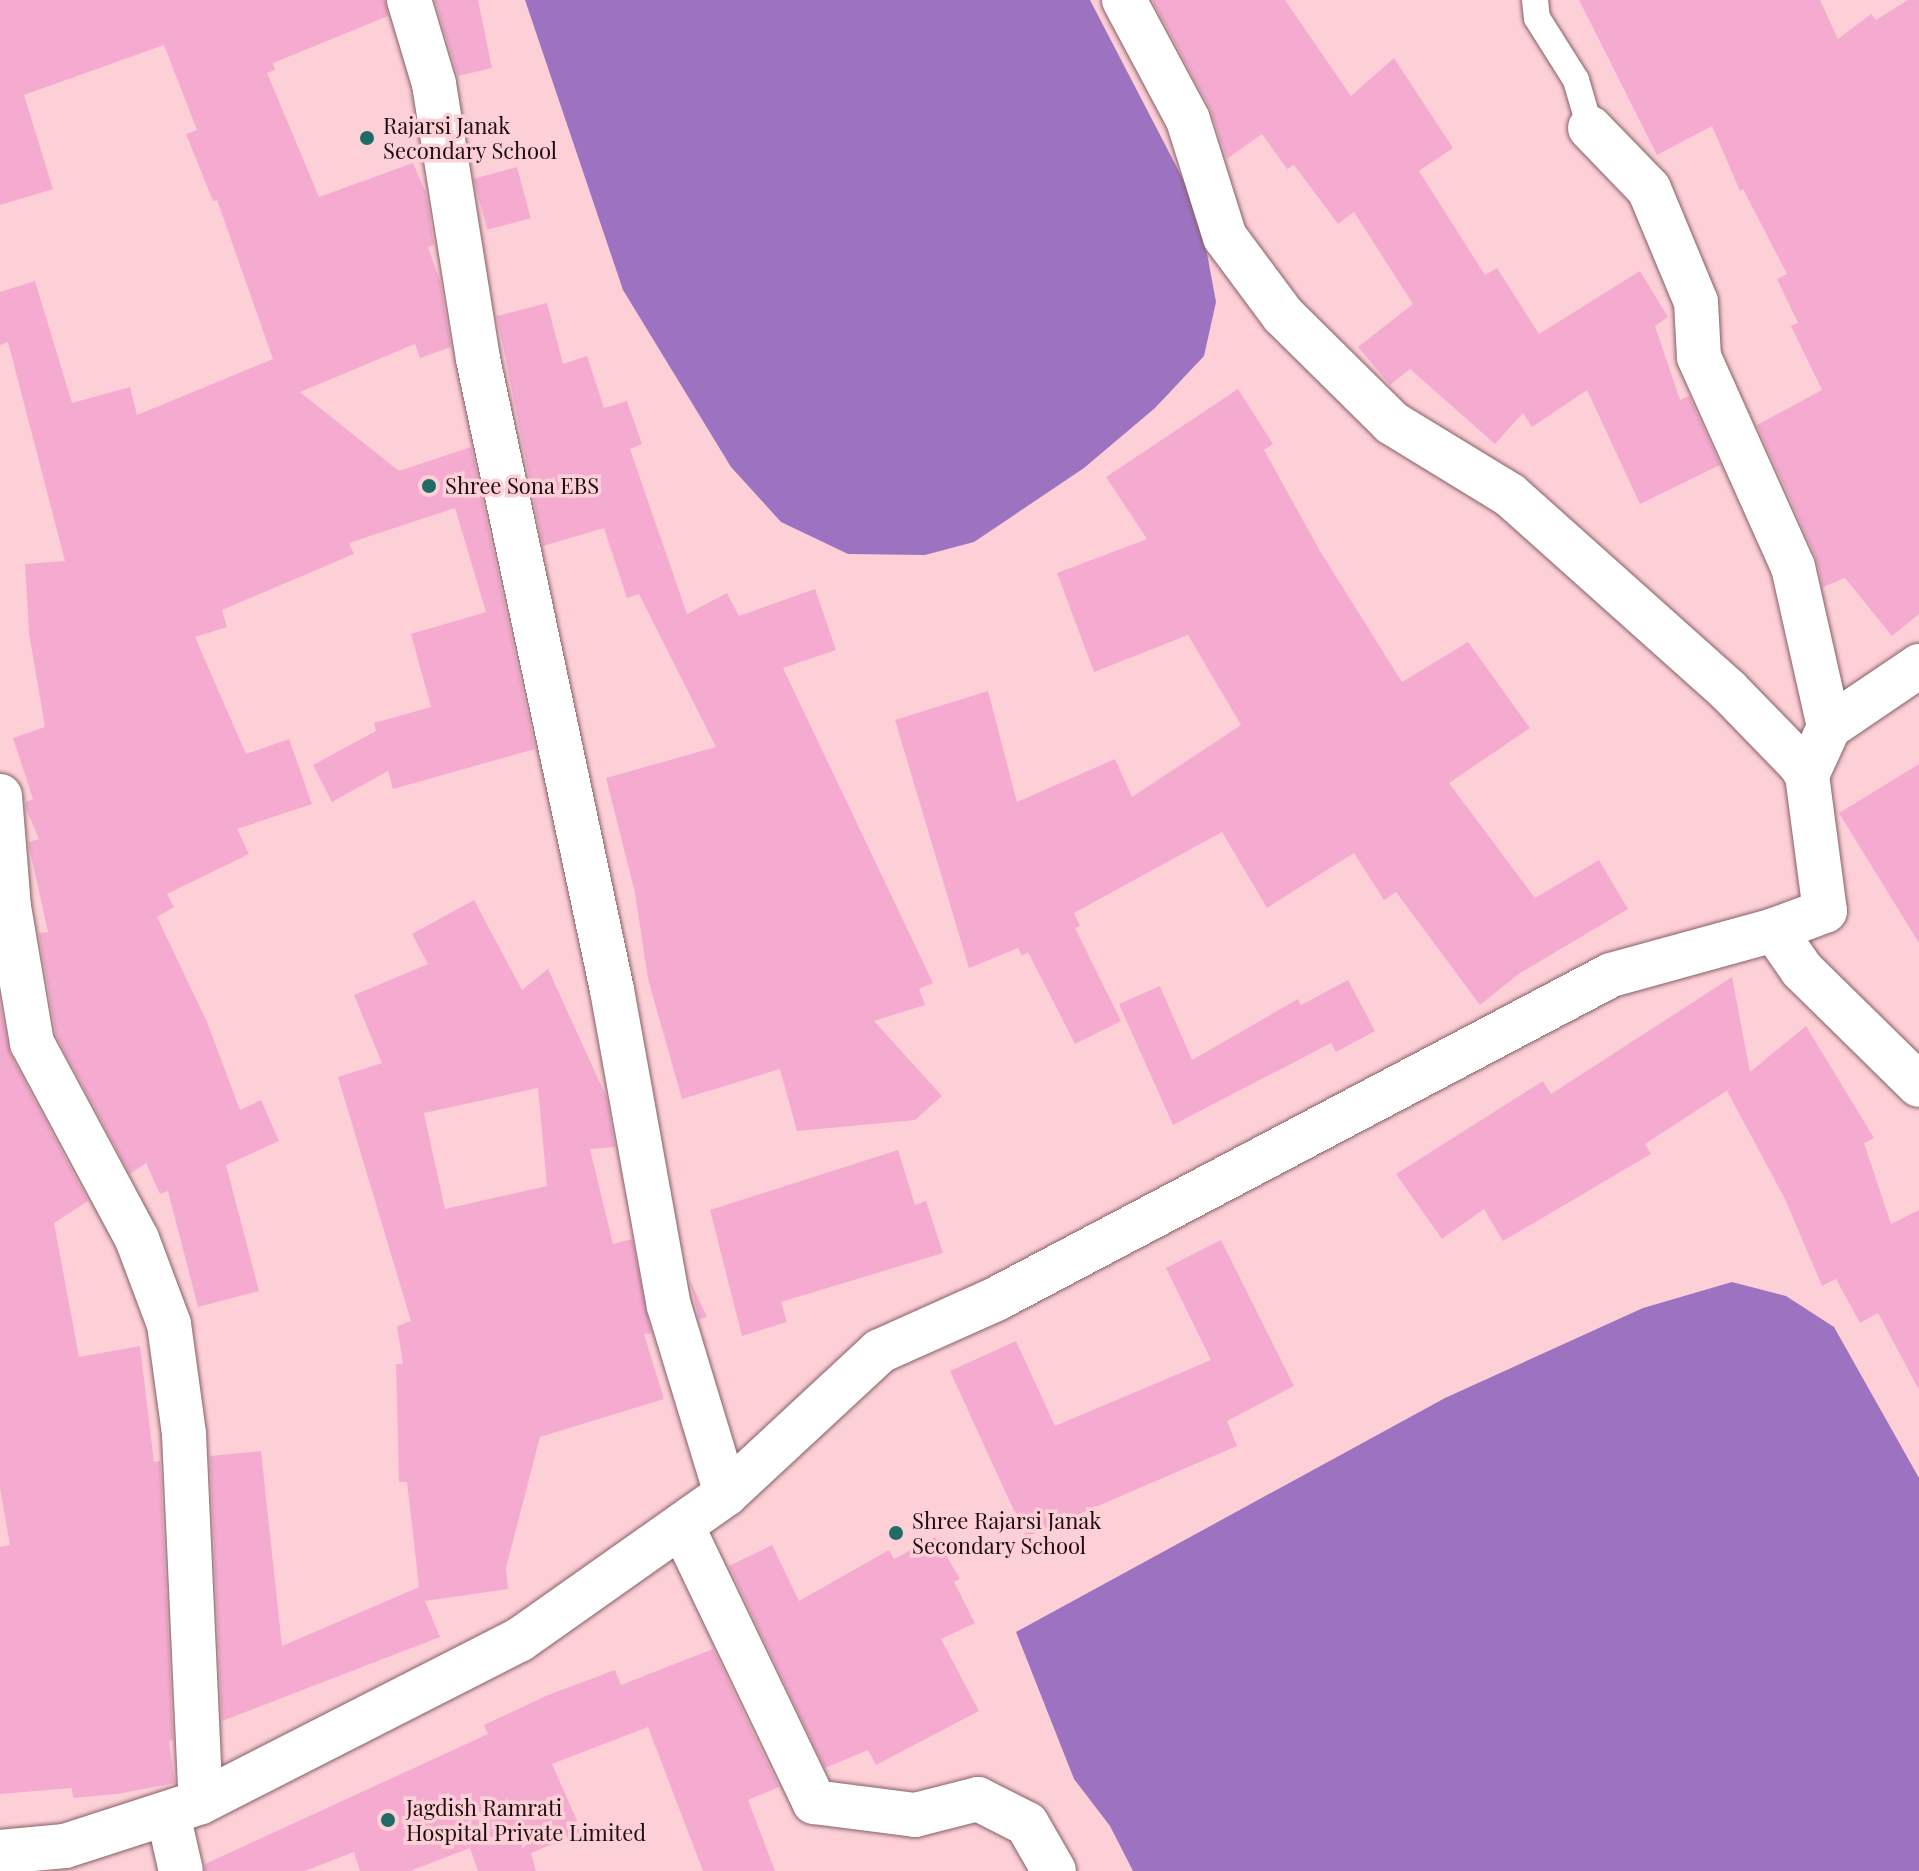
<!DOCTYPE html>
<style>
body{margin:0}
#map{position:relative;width:1919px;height:1871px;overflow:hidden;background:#fdd0d7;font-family:"Playfair Display",serif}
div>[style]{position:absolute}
.water>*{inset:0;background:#9d73c1}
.building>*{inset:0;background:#f5abd0;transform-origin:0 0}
.roads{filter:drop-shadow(0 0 2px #866066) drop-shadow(0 0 2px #866066)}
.service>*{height:26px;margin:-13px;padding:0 13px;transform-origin:13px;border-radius:13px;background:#fff}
.minor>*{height:44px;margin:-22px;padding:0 22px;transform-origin:22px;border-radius:22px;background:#fff}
.tertiary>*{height:44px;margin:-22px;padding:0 22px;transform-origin:22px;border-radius:22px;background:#fff}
.secondary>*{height:44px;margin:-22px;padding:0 22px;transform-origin:22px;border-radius:22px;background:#fff}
.dots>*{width:22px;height:22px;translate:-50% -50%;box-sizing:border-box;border:4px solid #fdd0d7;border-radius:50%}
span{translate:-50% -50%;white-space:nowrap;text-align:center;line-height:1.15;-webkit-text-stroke:7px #fdd0d7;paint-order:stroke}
.poi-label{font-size:22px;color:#1d0e11}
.left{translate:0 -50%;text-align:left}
</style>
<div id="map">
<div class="water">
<i style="clip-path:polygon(525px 0,1090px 0,1199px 210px,1216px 302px,1204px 356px,1155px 408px,1084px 468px,974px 542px,925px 555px,848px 554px,781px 522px,731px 467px,623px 290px)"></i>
<i style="clip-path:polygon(1732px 1282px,1786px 1296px,1834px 1327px,1919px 1478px,1919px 1871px,1133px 1871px,1110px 1826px,1074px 1779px,1016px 1632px,1445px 1398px,1643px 1308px)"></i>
</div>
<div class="building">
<i style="clip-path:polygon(0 0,385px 0,388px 16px,273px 63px,275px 70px,267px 73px,319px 197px,413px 163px,426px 193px,434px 245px,428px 247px,440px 281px,451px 347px,420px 358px,415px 344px,300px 392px,399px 471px,471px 447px,535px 749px,393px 789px,388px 771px,332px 802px,313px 765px,376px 731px,374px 723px,431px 707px,411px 634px,486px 612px,455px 508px,349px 543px,354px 554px,222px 610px,227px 627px,195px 637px,246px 754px,289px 739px,312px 804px,237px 829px,249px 854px,167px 894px,174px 907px,157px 917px,207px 1022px,240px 1110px,261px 1100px,279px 1141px,226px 1165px,259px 1291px,198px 1307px,168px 1191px,160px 1194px,146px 1163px,130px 1174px,56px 1035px,39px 933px,48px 932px,30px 851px,29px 842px,39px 839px,26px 809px,26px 802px,33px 799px,13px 738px,45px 727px,29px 633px,25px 564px,65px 561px,8px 342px,0 345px,0 292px,35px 281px,72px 403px,130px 387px,137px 415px,273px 359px,217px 200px,213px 201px,186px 134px,197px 130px,164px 45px,24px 95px,53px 189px,0 205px)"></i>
<i style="clip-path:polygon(435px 0,478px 0,492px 68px,458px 76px)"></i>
<i style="clip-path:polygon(1152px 0,1285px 0,1351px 96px,1394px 58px,1453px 148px,1419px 171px,1485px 275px,1497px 268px,1539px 334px,1640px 271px,1668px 317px,1655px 326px,1680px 400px,1689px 396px,1720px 465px,1640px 504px,1587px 390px,1532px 427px,1523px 413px,1495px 444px,1410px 369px,1390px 385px,1358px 347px,1413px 304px,1354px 212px,1338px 224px,1294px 165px,1287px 169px,1262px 134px,1227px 159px,1210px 108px)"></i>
<i style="clip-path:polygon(1579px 0,1820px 0,1838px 39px,1871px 14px,1876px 20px,1908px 0,1919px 0,1919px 614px,1892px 636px,1845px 578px,1823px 587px,1816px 557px,1757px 425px,1822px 390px,1791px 326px,1798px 323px,1777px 279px,1787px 274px,1743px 189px,1740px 191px,1712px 126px,1657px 155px)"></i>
<i style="left:517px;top:167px;width:53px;height:45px;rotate:75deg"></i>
<i style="clip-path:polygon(547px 303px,563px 364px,587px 356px,604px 408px,627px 401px,642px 444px,630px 449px,687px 614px,727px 593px,739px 616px,815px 589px,836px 650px,783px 668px,933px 983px,919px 989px,925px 1005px,874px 1021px,942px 1096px,915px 1120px,797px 1131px,780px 1069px,682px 1099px,648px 979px,635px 893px,606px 778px,716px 747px,639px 594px,627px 598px,604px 528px,543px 546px,497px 316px)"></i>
<i style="clip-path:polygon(1238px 389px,1273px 444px,1264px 450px,1320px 551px,1402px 682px,1468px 642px,1530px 728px,1449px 783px,1535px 898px,1599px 860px,1628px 909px,1520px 973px,1480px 1005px,1396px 892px,1384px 900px,1354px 853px,1267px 908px,1222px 832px,1074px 913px,1080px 926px,1075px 928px,1121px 1021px,1075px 1044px,1028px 952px,1022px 956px,1018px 948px,969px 968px,895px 720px,988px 691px,1017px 802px,1115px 759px,1132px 797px,1241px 725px,1188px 635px,1094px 672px,1057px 573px,1147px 539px,1106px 477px)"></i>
<i style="clip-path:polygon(1919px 764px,1919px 943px,1839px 813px)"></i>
<i style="clip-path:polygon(evenodd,474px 900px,522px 990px,548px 969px,606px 1096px,615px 1147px,590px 1149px,613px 1244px,632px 1239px,651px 1333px,644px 1334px,664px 1399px,540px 1437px,506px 1568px,508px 1589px,425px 1601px,440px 1637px,222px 1721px,210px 1456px,261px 1451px,282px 1646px,419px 1587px,407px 1482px,399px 1482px,396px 1364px,403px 1364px,397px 1326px,411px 1321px,338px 1077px,382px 1063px,354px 995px,428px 964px,412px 934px,474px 900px,538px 1088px,547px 1186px,445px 1209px,424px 1113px,538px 1088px)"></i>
<i style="clip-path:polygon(1732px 977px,1750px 1072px,1806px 1026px,1874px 1138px,1864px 1143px,1891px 1224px,1919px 1210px,1919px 1390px,1878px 1313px,1860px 1323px,1836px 1279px,1822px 1286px,1785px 1199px,1727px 1091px,1731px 1088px,1645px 1144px,1651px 1154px,1503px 1241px,1484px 1209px,1442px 1239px,1396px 1174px,1543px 1081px,1551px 1094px)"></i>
<i style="clip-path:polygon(1348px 980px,1375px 1031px,1336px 1052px,1331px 1043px,1173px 1125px,1119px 1004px,1160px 986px,1192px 1060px,1298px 999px,1301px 1005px)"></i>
<i style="clip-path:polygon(0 1004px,10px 1054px,88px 1201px,54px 1223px,79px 1357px,140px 1346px,154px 1462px,160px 1461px,173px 1740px,169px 1741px,175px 1783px,117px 1794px,73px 1798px,72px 1788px,0 1794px,0 1547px,10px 1545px,0 1488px)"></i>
<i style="clip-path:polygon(898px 1150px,915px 1205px,926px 1201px,943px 1253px,781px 1302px,787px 1322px,742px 1336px,710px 1210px)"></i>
<i style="clip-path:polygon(1221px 1240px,1294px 1386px,1227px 1421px,1237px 1446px,1026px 1537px,950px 1371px,1016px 1341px,1055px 1426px,1211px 1360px,1166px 1268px)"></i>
<i style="clip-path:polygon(690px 1280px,707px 1317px,699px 1319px)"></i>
<i style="clip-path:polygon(935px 1537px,960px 1579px,954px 1582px,975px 1623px,941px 1639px,979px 1711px,876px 1765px,868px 1750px,825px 1768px,729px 1566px,772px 1545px,799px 1601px,889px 1550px,894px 1559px)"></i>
<i style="clip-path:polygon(713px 1649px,779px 1787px,748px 1800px,775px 1871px,703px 1871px,648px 1727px,552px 1764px,582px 1832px,531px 1853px,536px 1871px,478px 1871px,470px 1848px,410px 1871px,360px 1871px,354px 1852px,305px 1871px,205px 1871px,205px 1864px,488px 1734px,484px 1725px,548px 1695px,615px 1670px,621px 1685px)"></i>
</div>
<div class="roads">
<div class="service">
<i style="left:1535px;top:0;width:18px;rotate:84deg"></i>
<i style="left:1537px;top:18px;width:73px;rotate:57.8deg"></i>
<i style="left:1576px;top:80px;width:50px;rotate:73.7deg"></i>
</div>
<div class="minor">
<i style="left:409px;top:0;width:88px;rotate:73.4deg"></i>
<i style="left:434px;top:84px;width:278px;rotate:80.9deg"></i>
<i style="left:478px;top:359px;width:645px;rotate:78.01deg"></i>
<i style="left:612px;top:990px;width:321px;rotate:79.8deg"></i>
<i style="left:669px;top:1306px;width:196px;rotate:73.1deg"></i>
<i style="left:1124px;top:0;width:136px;rotate:61.9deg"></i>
<i style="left:1188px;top:120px;width:123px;rotate:72.5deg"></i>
<i style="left:1225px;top:237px;width:97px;rotate:53.4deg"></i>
<i style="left:1283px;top:315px;width:153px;rotate:44.7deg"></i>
<i style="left:1392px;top:423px;width:138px;rotate:31.4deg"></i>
<i style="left:1510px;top:495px;width:292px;rotate:41.8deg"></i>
<i style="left:1728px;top:690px;width:103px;rotate:45.8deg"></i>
<i style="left:1800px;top:764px;width:13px;rotate:58deg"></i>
<i style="left:1807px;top:775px;width:137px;rotate:82.5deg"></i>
<i style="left:1825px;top:911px;width:54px;rotate:159.6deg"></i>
<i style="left:1590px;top:128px;width:85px;rotate:46deg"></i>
<i style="left:1649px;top:189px;width:122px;rotate:67.4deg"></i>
<i style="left:1696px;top:302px;width:55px;rotate:86.9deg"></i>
<i style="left:1699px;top:357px;width:230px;rotate:65.9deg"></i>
<i style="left:1793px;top:567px;width:164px;rotate:77.3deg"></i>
<i style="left:1829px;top:727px;width:53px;rotate:114.6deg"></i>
<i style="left:1829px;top:727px;width:109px;rotate:-34.1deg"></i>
<i style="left:683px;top:1528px;width:304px;rotate:64.4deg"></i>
<i style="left:814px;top:1802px;width:102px;rotate:7.3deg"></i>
<i style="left:915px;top:1815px;width:65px;rotate:-14.3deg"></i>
<i style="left:978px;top:1799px;width:55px;rotate:27deg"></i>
<i style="left:1027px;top:1824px;width:54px;rotate:60.1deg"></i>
<i style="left:168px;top:1814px;width:58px;rotate:77.2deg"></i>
</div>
<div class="tertiary">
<i style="left:0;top:796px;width:111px;rotate:85.4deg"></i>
<i style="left:9px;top:907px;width:138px;rotate:80.4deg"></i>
<i style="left:32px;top:1043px;width:222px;rotate:61.8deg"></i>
<i style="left:137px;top:1239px;width:91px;rotate:69.4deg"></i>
<i style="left:169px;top:1324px;width:111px;rotate:82.2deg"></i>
<i style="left:184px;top:1434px;width:368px;rotate:87.4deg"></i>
</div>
<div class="secondary">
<i style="left:0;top:1852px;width:65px;rotate:-5.3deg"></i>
<i style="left:65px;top:1846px;width:143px;rotate:-17.9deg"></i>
<i style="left:201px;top:1802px;width:357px;rotate:-27deg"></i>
<i style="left:519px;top:1640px;width:253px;rotate:-35.2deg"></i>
<i style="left:726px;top:1494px;width:210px;rotate:-42.9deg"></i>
<i style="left:880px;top:1351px;width:127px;rotate:-24.1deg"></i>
<i style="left:996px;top:1299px;width:695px;rotate:-27.78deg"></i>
<i style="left:1611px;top:975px;width:169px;rotate:-15.4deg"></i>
<i style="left:1774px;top:930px;width:49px;rotate:55deg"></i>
<i style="left:1802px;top:970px;width:164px;rotate:44.5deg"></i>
</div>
</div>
<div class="dots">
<i style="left:367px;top:138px;background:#206b65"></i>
<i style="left:429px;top:486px;background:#206b65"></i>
<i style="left:896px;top:1533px;background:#206b65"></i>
<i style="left:388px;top:1820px;background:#206b65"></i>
</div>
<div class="poi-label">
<span class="left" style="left:383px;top:138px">Rajarsi Janak<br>Secondary School</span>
<span class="left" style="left:445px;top:486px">Shree Sona EBS</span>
<span class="left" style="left:912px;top:1533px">Shree Rajarsi Janak<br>Secondary School</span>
<span class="left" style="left:406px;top:1820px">Jagdish Ramrati<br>Hospital Private Limited</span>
</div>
</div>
